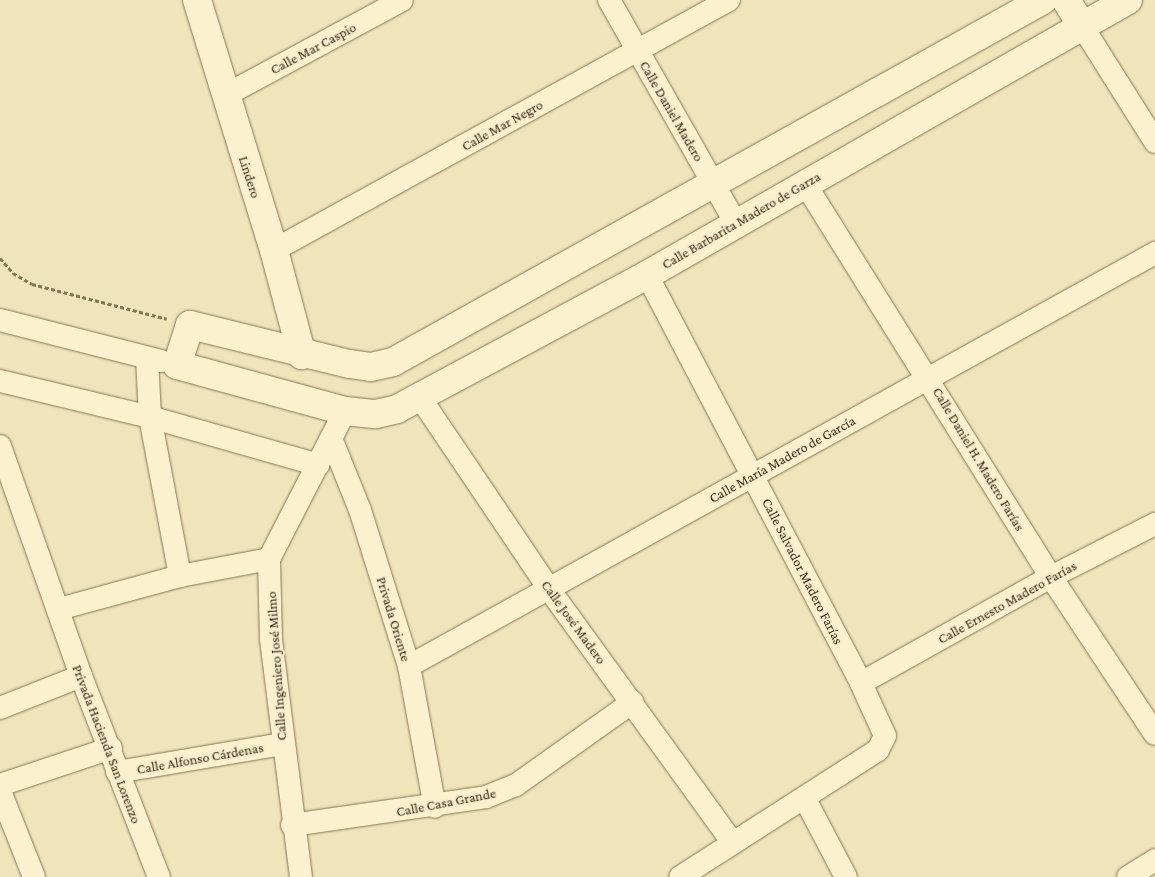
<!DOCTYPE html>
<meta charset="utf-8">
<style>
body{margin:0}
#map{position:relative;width:1155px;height:877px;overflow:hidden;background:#f0e4bb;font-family:"Crimson Pro",serif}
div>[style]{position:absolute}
.path>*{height:3px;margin-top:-1.5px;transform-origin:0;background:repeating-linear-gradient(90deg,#887354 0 4px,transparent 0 6.5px)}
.roads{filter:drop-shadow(0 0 1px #887354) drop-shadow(0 0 1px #887354)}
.minor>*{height:22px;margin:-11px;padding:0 11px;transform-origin:11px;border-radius:11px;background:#fbf1ce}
.tertiary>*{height:28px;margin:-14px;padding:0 14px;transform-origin:14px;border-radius:14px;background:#fbf1ce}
span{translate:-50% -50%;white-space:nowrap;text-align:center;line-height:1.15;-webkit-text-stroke:4px #f7edcb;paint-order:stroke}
.street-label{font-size:14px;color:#36291a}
</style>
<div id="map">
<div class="path">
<i style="left:0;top:258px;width:20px;rotate:49deg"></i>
<i style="left:13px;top:273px;width:22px;rotate:30deg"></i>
<i style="left:32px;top:284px;width:139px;rotate:14.5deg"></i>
</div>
<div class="roads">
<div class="minor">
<i style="left:609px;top:0;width:255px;rotate:60.4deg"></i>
<i style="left:1082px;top:26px;width:137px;rotate:57.8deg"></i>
<i style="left:224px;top:96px;width:202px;rotate:-28.3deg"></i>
<i style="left:804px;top:182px;width:466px;rotate:58deg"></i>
<i style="left:1051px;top:577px;width:188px;rotate:56.5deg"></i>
<i style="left:274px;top:250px;width:519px;rotate:-28.79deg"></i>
<i style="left:647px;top:275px;width:461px;rotate:62.3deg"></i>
<i style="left:861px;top:683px;width:58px;rotate:65.6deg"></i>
<i style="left:885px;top:736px;width:16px;rotate:117deg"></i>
<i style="left:878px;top:750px;width:235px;rotate:147.3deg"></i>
<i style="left:0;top:320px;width:166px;rotate:14.3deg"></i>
<i style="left:147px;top:358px;width:59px;rotate:87.1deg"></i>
<i style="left:150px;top:417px;width:162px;rotate:79.3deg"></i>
<i style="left:0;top:381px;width:154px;rotate:13.5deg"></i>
<i style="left:150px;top:417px;width:175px;rotate:15.9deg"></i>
<i style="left:421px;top:399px;width:229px;rotate:56deg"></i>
<i style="left:549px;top:589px;width:312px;rotate:54.1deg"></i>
<i style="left:331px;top:438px;width:78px;rotate:68.1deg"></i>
<i style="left:360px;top:510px;width:164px;rotate:72.6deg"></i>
<i style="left:409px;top:666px;width:143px;rotate:79.6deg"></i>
<i style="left:0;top:446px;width:244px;rotate:70.6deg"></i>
<i style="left:81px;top:676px;width:216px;rotate:68.8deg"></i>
<i style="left:59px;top:609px;width:125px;rotate:-15.3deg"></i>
<i style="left:180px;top:576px;width:91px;rotate:-10.8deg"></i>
<i style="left:409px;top:666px;width:853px;rotate:-28.97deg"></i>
<i style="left:861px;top:683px;width:218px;rotate:-29.2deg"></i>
<i style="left:1051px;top:577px;width:117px;rotate:-27deg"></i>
<i style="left:0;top:708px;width:87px;rotate:-21.6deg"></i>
<i style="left:117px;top:772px;width:167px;rotate:-9.6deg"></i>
<i style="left:0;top:785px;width:117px;rotate:-18.4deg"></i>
<i style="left:0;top:791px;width:92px;rotate:68.4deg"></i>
<i style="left:805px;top:799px;width:88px;rotate:62.3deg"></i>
<i style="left:292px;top:825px;width:196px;rotate:-8.2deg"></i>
<i style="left:486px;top:797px;width:32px;rotate:-22deg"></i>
<i style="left:516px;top:785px;width:143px;rotate:-35.4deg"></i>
<i style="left:301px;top:877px;width:241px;rotate:-97.2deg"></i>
<i style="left:271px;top:638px;width:79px;rotate:-91.5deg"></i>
<i style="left:269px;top:559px;width:166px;rotate:-62.8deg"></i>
<i style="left:1128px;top:877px;width:32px;rotate:-32deg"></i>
</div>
<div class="tertiary">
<i style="left:197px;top:0;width:262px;rotate:72.9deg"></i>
<i style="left:274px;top:250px;width:109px;rotate:75.1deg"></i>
<i style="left:1043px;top:0;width:744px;rotate:150.89deg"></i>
<i style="left:393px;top:362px;width:23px;rotate:167deg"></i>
<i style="left:371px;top:367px;width:22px;rotate:-172deg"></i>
<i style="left:349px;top:364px;width:164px;rotate:-166.2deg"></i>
<i style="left:190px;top:325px;width:42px;rotate:108deg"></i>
<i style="left:177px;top:365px;width:174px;rotate:15.3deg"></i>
<i style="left:345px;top:411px;width:31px;rotate:6deg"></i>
<i style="left:376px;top:414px;width:22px;rotate:-13deg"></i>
<i style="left:397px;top:409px;width:284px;rotate:-28.2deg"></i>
<i style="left:647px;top:275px;width:554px;rotate:-29.76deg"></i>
<i style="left:1066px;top:0;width:31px;rotate:58deg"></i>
</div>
</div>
<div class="street-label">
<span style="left:313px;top:48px;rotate:-28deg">Calle Mar Caspio</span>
<span style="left:672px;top:111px;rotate:60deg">Calle Daniel Madero</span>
<span style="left:502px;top:125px;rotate:-29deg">Calle Mar Negro</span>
<span style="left:250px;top:177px;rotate:72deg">Lindero</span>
<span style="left:741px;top:220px;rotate:-30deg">Calle Barbarita Madero de Garza</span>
<span style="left:782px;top:459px;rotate:-29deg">Calle María Madero de García</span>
<span style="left:979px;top:459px;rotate:59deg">Calle Daniel H. Madero Farías</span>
<span style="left:803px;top:571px;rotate:63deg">Calle Salvador Madero Farías</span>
<span style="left:1007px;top:602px;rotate:-29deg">Calle Ernesto Madero Farías</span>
<span style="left:394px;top:619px;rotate:73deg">Privada Oriente</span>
<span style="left:574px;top:622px;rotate:54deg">Calle José Madero</span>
<span style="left:276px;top:666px;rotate:-94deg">Calle Ingeniero José Milmo</span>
<span style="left:107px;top:744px;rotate:69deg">Privada Hacienda San Lorenzo</span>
<span style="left:200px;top:758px;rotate:-10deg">Calle Alfonso Cárdenas</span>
<span style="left:446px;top:802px;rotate:-11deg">Calle Casa Grande</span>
</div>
</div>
